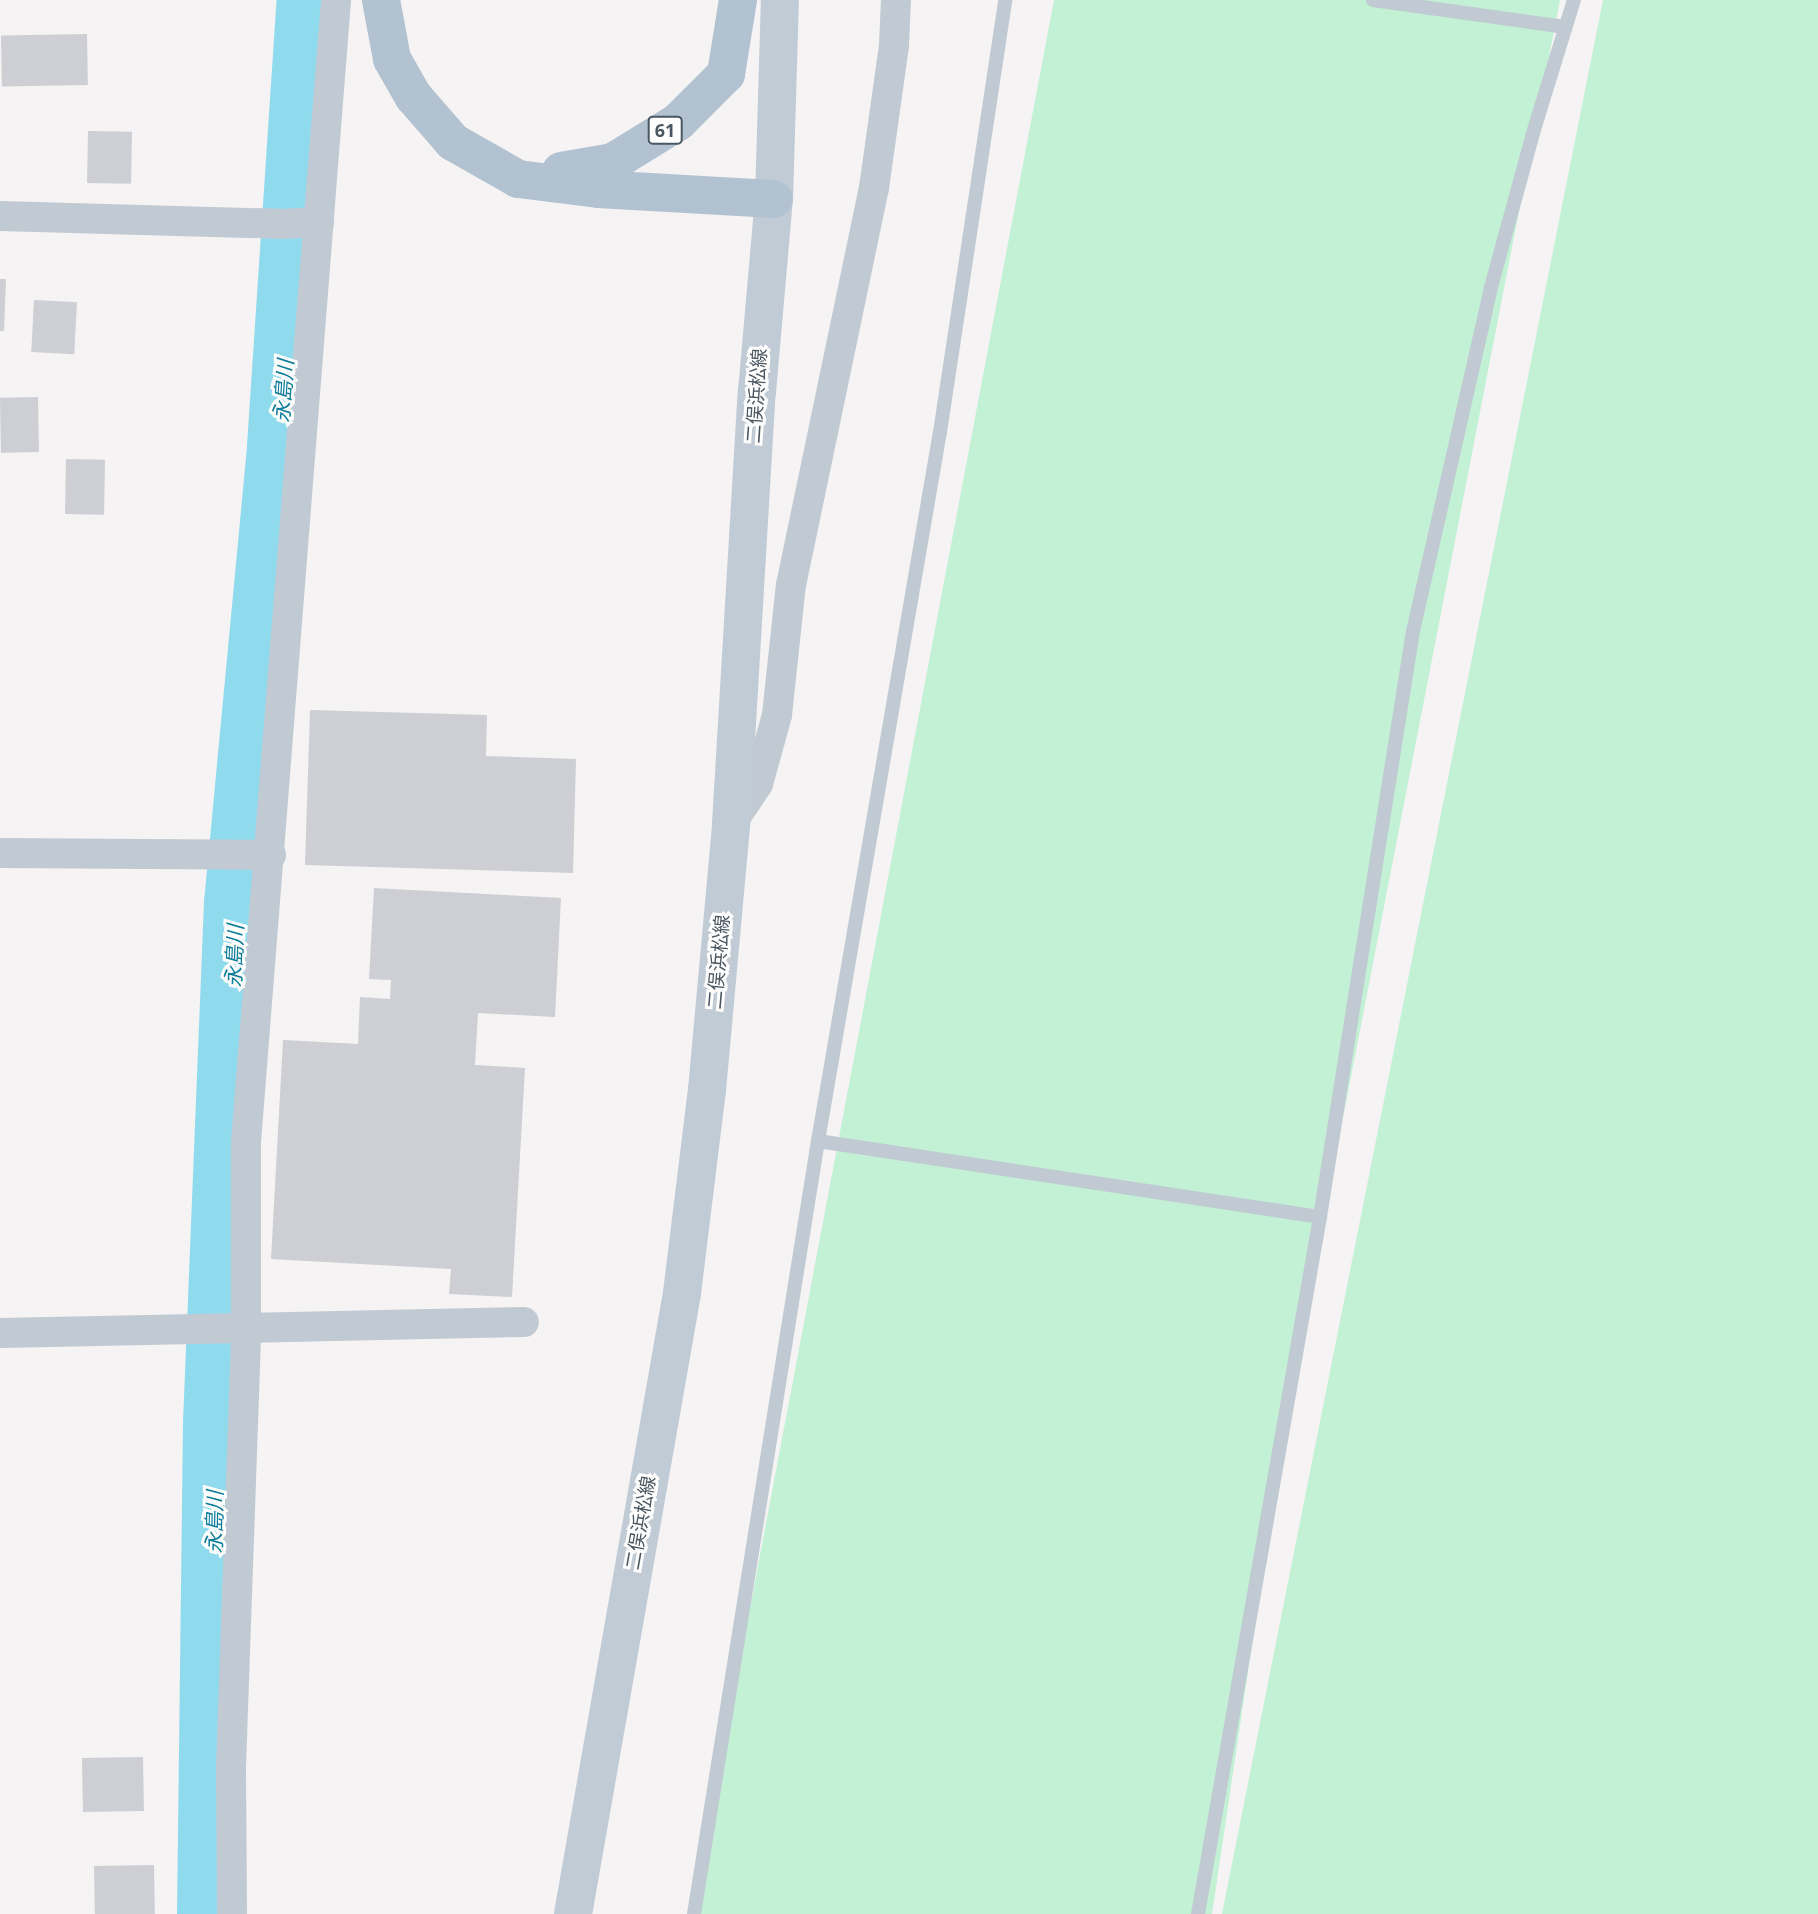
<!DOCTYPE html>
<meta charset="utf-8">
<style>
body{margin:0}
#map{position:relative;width:1818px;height:1914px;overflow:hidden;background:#f5f3f3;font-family:"Noto Sans","Noto Sans JP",sans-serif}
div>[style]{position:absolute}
.green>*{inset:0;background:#c3f1d5}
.river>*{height:65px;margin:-32.5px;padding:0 32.5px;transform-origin:32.5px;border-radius:32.5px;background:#90daee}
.building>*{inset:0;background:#cdcfd5;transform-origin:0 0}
.lane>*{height:14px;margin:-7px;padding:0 7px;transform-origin:7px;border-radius:7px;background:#c1cad2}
.street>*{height:30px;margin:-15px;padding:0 15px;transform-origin:15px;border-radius:15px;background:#c1cad2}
.secondary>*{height:38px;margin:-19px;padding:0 19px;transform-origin:19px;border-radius:19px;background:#c1cbd6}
.primary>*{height:38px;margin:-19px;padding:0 19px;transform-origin:19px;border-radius:19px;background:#b3c2d1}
span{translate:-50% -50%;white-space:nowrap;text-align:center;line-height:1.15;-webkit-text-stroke:6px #fff;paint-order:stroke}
.shield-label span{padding:2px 5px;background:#fff;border:2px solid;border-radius:5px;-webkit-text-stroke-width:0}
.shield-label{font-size:18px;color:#4a5661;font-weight:700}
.street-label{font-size:19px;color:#4a5661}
.water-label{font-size:21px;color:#0c7c9b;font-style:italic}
</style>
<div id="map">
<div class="green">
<i style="clip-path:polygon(1054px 0,1560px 0,1289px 1396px,1212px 1914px,696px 1914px,702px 1862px)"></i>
<i style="clip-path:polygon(1603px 0,1818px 0,1818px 1914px,1222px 1914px)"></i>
</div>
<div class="river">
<i style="left:209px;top:1914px;width:491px;rotate:-89.3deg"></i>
<i style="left:215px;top:1423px;width:520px;rotate:-87.69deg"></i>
<i style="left:236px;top:903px;width:459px;rotate:-84.6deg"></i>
<i style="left:279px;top:446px;width:447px;rotate:-86.2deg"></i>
</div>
<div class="building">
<i style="left:87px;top:34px;width:51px;height:86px;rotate:89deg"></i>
<i style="left:88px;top:131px;width:44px;height:52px;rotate:1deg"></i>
<i style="clip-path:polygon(0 279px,6px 279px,4px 331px,0 331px)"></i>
<i style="left:34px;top:300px;width:43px;height:52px;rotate:3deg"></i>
<i style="left:38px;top:397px;width:55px;height:38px;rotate:89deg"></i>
<i style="left:66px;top:459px;width:39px;height:55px;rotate:1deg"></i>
<i style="clip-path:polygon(310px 710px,487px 715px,486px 756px,576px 759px,573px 873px,305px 865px)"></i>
<i style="clip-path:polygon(374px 888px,561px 898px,555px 1017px,478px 1013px,475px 1065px,525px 1068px,512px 1297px,449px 1294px,451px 1269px,271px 1259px,283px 1040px,358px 1044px,360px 997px,390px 999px,391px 980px,369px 979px)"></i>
<i style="left:143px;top:1757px;width:54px;height:61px;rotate:89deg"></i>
<i style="left:154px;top:1865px;width:49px;height:60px;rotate:89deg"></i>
</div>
<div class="lane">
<i style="left:1373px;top:0;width:194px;rotate:8deg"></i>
<i style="left:818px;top:1141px;width:508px;rotate:8.61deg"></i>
<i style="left:694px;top:1914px;width:783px;rotate:-80.89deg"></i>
<i style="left:818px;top:1141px;width:719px;rotate:-80.24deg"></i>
<i style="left:940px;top:432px;width:437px;rotate:-81.4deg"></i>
<i style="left:1198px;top:1914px;width:708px;rotate:-80.07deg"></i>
<i style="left:1320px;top:1217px;width:593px;rotate:-80.98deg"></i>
<i style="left:1413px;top:631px;width:353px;rotate:-77.2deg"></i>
<i style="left:1491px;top:287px;width:160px;rotate:-74.7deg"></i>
<i style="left:1533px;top:133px;width:139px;rotate:-72.9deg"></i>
</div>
<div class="street">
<i style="left:0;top:216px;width:281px;rotate:1.6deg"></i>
<i style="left:281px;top:224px;width:38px;rotate:-3deg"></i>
<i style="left:731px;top:824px;width:48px;rotate:-56deg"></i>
<i style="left:758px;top:784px;width:72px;rotate:-74.6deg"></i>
<i style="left:777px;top:715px;width:131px;rotate:-83.9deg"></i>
<i style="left:791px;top:585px;width:406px;rotate:-78.2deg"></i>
<i style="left:874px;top:188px;width:144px;rotate:-82deg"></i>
<i style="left:894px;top:45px;width:45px;rotate:-87.5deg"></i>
<i style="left:0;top:853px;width:271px;rotate:0.4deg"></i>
<i style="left:0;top:1333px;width:524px;rotate:-1.2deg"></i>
<i style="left:232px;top:1914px;width:147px;rotate:-90.4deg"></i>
<i style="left:231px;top:1767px;width:439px;rotate:-88deg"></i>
<i style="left:246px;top:1328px;width:186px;rotate:-90deg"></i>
<i style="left:246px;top:1142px;width:1146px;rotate:-85.49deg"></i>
</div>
<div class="secondary">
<i style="left:573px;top:1914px;width:630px;rotate:-80.04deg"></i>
<i style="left:682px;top:1293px;width:205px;rotate:-83deg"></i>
<i style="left:707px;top:1090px;width:267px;rotate:-84.8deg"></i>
<i style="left:731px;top:824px;width:433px;rotate:-86.6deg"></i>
<i style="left:757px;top:392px;width:194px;rotate:-85deg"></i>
<i style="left:774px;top:199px;width:199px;rotate:-88.3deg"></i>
</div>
<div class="primary">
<i style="left:381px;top:0;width:60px;rotate:79.4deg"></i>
<i style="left:392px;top:59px;width:43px;rotate:60.4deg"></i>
<i style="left:413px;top:96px;width:61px;rotate:49deg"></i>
<i style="left:453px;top:142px;width:75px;rotate:29.6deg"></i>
<i style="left:518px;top:179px;width:81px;rotate:7.1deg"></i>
<i style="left:598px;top:189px;width:176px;rotate:3.3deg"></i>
<i style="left:561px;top:171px;width:53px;rotate:-9.8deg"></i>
<i style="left:613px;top:162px;width:76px;rotate:-31.6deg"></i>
<i style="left:678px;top:122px;width:68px;rotate:-45deg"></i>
<i style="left:726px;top:74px;width:75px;rotate:-80.8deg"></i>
</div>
<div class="shield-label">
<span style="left:665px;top:130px">61</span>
</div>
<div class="street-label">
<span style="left:757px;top:396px;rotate:-86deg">二俣浜松線</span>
<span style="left:719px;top:962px;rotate:-85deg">二俣浜松線</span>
<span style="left:641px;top:1523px;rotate:-80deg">二俣浜松線</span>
</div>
<div class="water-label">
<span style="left:283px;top:391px;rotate:-86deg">永島川</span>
<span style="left:234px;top:956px;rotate:-88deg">永島川</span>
<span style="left:214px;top:1522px;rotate:-89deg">永島川</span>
</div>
</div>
